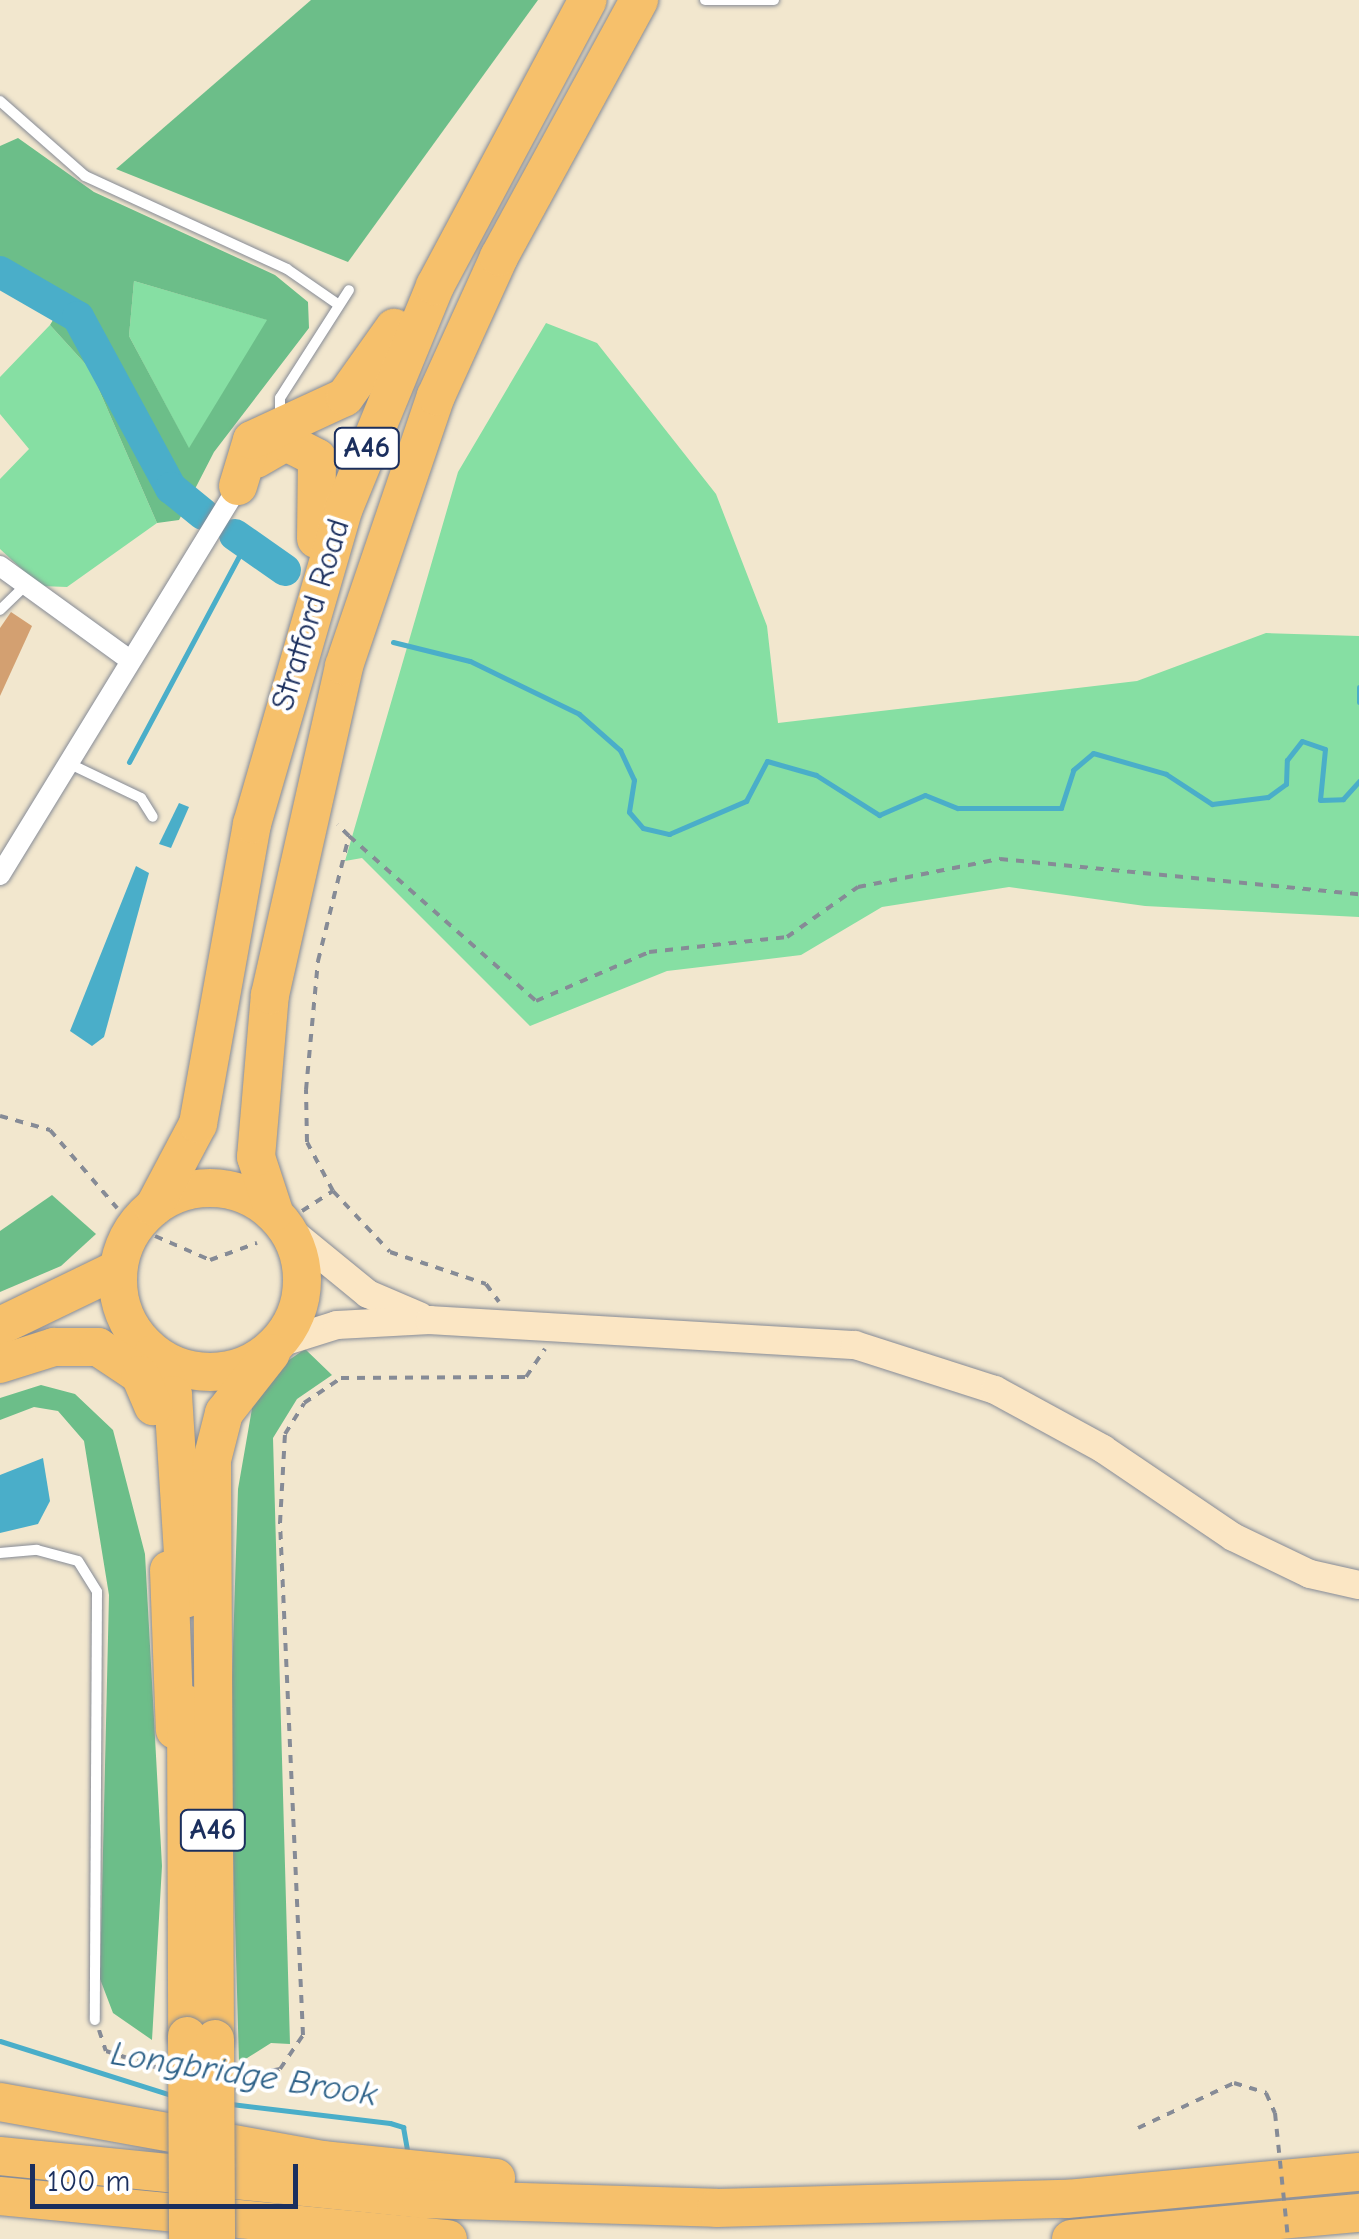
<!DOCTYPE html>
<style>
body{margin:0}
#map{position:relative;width:1359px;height:2239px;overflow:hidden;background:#f2e7ce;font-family:"Comic Neue",sans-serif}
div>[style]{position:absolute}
.green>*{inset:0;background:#86dfa3}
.forest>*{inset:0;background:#6cbe89}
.water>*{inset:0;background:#4aaec9}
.stream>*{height:5px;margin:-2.5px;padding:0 2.5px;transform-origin:2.5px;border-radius:2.5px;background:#4aaec9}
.river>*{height:32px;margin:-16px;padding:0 16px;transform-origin:16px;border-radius:16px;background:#4aaec9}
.building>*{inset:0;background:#d3a071}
.path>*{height:4px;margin-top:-2px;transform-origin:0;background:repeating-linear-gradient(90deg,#868b96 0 8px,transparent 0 16px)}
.roads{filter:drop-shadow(0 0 2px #868b96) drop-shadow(0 0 2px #868b96)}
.lane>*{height:10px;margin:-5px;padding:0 5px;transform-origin:5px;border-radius:5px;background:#fff}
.street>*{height:20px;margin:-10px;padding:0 10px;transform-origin:10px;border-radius:10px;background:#fff}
.secondary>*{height:28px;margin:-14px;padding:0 14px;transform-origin:14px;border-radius:14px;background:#fbe6c4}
.highway>*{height:38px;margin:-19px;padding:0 19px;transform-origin:19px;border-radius:19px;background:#f6c06b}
.highway>.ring{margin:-19px;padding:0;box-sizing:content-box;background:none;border:38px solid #f6c06b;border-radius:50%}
.path-bridge>*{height:4px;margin-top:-2px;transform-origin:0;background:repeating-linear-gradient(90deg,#868b96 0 8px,transparent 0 16px)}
.bridges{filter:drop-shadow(0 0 2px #868b96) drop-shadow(0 0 2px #868b96)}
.highway-bridge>*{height:38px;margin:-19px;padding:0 19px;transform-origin:19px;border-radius:19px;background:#f6c06b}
span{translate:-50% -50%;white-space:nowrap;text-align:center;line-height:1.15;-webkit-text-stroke:8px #fff;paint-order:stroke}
.shield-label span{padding:2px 8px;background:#fff;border:2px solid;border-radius:8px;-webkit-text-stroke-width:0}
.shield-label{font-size:30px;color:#1b2f5e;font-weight:700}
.street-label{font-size:32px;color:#1b2f5e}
.water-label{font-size:35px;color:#2e6289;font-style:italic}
.scale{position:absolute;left:30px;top:2164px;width:268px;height:45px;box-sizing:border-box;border:5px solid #1b2f5e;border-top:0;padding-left:12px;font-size:30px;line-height:35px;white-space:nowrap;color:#1b2f5e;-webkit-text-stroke:8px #fff;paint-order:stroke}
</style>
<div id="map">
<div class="green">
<i style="clip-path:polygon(134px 281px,268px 320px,189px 449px,129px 336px)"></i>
<i style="clip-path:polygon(546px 323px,597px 343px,716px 494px,767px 626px,778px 723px,1137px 681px,1266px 633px,1359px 636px,1359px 917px,1145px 906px,1009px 887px,882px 907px,801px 955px,667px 971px,530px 1026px,362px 858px,345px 861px,458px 472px)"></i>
<i style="clip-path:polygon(50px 325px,90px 369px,157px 523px,67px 587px,40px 586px,0 549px,0 479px,29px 449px,0 414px,0 377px)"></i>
</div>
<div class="forest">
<i style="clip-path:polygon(311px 0,538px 0,348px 262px,116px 169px)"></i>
<i style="clip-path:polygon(evenodd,18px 138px,94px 192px,275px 275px,308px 302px,309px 328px,214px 452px,179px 520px,157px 523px,90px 369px,50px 325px,62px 305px,0 272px,0 146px,18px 138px,134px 281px,267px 320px,189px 448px,129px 336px,134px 281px)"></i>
<i style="clip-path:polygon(52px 1195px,96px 1234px,61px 1266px,0 1292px,0 1231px)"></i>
<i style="clip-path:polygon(305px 1349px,332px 1375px,297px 1399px,273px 1438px,290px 2044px,271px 2043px,239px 2063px,230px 1742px,238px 1489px,254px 1397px,270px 1373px)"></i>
<i style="clip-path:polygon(41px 1385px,75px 1394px,113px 1430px,145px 1554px,162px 1866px,152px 2040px,113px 2013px,100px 1979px,109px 1595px,84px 1441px,58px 1411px,34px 1407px,0 1420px,0 1398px)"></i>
</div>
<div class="water">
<i style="clip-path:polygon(179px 803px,189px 807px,171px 848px,159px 844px)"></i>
<i style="clip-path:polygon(136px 866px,149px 873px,104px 1037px,92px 1046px,70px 1031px)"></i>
<i style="clip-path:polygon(43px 1458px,50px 1501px,38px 1524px,0 1533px,0 1475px)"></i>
</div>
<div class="stream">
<i style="left:393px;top:642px;width:79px;rotate:13.9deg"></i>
<i style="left:470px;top:661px;width:121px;rotate:25.9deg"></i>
<i style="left:579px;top:714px;width:55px;rotate:41.3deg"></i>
<i style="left:620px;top:750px;width:33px;rotate:65deg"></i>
<i style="left:634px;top:780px;width:32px;rotate:99deg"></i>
<i style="left:629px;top:812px;width:21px;rotate:49deg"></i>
<i style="left:643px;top:828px;width:27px;rotate:13deg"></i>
<i style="left:669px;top:834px;width:84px;rotate:-23.2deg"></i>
<i style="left:746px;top:801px;width:45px;rotate:-62.3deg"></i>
<i style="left:767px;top:761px;width:51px;rotate:15.9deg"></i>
<i style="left:816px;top:775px;width:75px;rotate:32.4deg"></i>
<i style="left:879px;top:815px;width:50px;rotate:-23.5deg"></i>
<i style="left:925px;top:795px;width:35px;rotate:22deg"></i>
<i style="left:958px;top:808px;width:103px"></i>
<i style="left:1061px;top:808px;width:40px;rotate:-72deg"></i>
<i style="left:1073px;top:770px;width:26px;rotate:-40deg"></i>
<i style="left:1093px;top:753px;width:76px;rotate:16deg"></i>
<i style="left:1166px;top:774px;width:55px;rotate:33.1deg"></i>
<i style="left:1212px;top:804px;width:56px;rotate:-7.1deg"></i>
<i style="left:1268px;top:797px;width:22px;rotate:-36deg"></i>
<i style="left:1286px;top:784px;width:24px;rotate:-88deg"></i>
<i style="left:1287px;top:760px;width:24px;rotate:-52deg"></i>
<i style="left:1302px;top:741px;width:24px;rotate:19deg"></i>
<i style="left:1325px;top:749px;width:51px;rotate:95.6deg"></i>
<i style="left:1320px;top:800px;width:23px;rotate:-2deg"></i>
<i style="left:1343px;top:799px;width:24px;rotate:-48deg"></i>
<i style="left:1359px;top:687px;width:15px;rotate:90deg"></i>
<i style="left:129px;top:762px;width:248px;rotate:-61.9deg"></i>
<i style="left:0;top:2041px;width:179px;rotate:17.5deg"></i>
<i style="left:231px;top:2104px;width:160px;rotate:6.8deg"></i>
<i style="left:390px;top:2123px;width:14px;rotate:17deg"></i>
<i style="left:403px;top:2127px;width:22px;rotate:80deg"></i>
</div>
<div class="river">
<i style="left:0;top:272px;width:90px;rotate:30deg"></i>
<i style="left:78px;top:317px;width:195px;rotate:61.5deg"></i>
<i style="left:171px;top:488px;width:41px;rotate:39.1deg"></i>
<i style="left:235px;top:535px;width:61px;rotate:35deg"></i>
</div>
<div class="building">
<i style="clip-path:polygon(11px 612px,32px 626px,0 696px,0 628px)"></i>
</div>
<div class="path">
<i style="left:349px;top:836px;width:249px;rotate:41.4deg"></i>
<i style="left:536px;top:1001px;width:123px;rotate:-23.4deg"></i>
<i style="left:649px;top:952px;width:139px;rotate:-6.2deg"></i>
<i style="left:787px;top:937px;width:87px;rotate:-35.2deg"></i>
<i style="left:858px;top:887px;width:145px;rotate:-11.2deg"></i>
<i style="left:1000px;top:859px;width:361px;rotate:5.6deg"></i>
<i style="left:0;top:1116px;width:52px;rotate:15.6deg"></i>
<i style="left:50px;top:1130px;width:103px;rotate:49.3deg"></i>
<i style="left:333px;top:1191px;width:55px;rotate:-118deg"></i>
<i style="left:307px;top:1142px;width:52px;rotate:-91.1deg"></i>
<i style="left:306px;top:1090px;width:130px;rotate:-84.7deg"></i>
<i style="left:318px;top:961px;width:129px;rotate:-76.1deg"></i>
<i style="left:349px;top:836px;width:16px;rotate:-135deg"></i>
<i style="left:302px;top:1211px;width:37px;rotate:-33deg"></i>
<i style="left:333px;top:1191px;width:83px;rotate:46.9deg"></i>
<i style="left:390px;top:1252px;width:101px;rotate:18.4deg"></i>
<i style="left:486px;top:1284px;width:22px;rotate:54deg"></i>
<i style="left:155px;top:1236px;width:60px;rotate:23.6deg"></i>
<i style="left:210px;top:1260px;width:50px;rotate:-19.9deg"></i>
<i style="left:99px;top:2030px;width:22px;rotate:72deg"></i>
<i style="left:106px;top:2051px;width:58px;rotate:18.1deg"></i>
<i style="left:240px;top:2076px;width:41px;rotate:-9.9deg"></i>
<i style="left:280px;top:2069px;width:41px;rotate:-55.9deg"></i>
<i style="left:303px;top:2035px;width:513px;rotate:-92.57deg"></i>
<i style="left:280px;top:1523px;width:89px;rotate:-86.8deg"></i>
<i style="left:285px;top:1434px;width:36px;rotate:-58deg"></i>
<i style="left:304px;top:1403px;width:45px;rotate:-34deg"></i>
<i style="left:341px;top:1378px;width:185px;rotate:-0.3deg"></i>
<i style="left:526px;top:1377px;width:34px;rotate:-56deg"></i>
<i style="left:1138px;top:2128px;width:106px;rotate:-25.1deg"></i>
<i style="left:1234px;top:2083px;width:34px;rotate:17deg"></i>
<i style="left:1266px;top:2093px;width:22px;rotate:66deg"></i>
</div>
<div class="roads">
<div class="lane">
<i style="left:705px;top:0;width:69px"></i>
<i style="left:0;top:101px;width:113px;rotate:41.4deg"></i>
<i style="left:85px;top:176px;width:222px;rotate:24.7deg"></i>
<i style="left:287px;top:269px;width:63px;rotate:34.7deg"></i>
<i style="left:280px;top:420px;width:22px;rotate:-90deg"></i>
<i style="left:280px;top:398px;width:128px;rotate:-57.4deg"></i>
<i style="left:0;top:610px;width:30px;rotate:-44deg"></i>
<i style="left:68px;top:763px;width:81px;rotate:25.6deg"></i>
<i style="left:141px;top:798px;width:22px;rotate:58deg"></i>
<i style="left:0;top:1553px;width:37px;rotate:-5deg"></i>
<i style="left:37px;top:1550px;width:42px;rotate:15deg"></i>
<i style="left:78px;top:1561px;width:36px;rotate:58deg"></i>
<i style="left:97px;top:1592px;width:428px;rotate:90.3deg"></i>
</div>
<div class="street">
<i style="left:0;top:566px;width:160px;rotate:35.9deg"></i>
<i style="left:0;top:875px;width:456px;rotate:-58.5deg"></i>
</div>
<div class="secondary">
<i style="left:286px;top:1227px;width:106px;rotate:39.3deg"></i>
<i style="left:368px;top:1294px;width:56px;rotate:23.3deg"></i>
<i style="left:280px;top:1343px;width:60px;rotate:-17.5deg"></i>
<i style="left:337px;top:1325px;width:93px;rotate:-3.1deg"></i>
<i style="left:430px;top:1320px;width:426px;rotate:3.4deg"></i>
<i style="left:855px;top:1345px;width:147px;rotate:17.8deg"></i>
<i style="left:995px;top:1390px;width:123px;rotate:28.6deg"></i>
<i style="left:1103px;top:1449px;width:157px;rotate:34.1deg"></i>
<i style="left:1233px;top:1537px;width:85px;rotate:25.7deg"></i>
<i style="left:1310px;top:1574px;width:50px;rotate:12.7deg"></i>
</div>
<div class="highway">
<i style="left:256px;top:459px;width:34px;rotate:-30deg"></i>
<i style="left:286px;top:442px;width:35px;rotate:27deg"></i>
<i style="left:317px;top:458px;width:81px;rotate:90.7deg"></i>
<i style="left:238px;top:486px;width:48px;rotate:-73.1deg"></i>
<i style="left:252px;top:440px;width:102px;rotate:-24.8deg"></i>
<i style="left:345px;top:397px;width:85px;rotate:-54.6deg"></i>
<i class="ring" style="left:118px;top:1188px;width:146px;height:146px"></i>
<i style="left:154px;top:1207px;width:94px;rotate:-62.1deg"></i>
<i style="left:198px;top:1124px;width:305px;rotate:-79.8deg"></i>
<i style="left:252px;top:824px;width:329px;rotate:-73.8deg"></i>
<i style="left:344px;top:508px;width:240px;rotate:-67.7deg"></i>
<i style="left:435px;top:286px;width:324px;rotate:-61.9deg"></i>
<i style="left:274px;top:1212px;width:58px;rotate:-108.1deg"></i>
<i style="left:256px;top:1157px;width:163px;rotate:-85.1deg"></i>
<i style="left:270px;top:995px;width:337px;rotate:-77.3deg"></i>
<i style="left:344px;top:666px;width:285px;rotate:-71.2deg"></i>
<i style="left:436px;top:396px;width:153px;rotate:-65.6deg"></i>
<i style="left:499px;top:257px;width:293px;rotate:-61.4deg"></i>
<i style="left:0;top:1326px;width:129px;rotate:-25.8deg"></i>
<i style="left:153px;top:1354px;width:46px;rotate:64deg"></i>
<i style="left:173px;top:1395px;width:204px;rotate:86.4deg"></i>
<i style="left:0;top:1364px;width:57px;rotate:-17.5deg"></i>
<i style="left:54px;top:1347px;width:44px"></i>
<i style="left:98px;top:1347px;width:50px;rotate:33.7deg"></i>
<i style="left:140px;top:1375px;width:34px;rotate:67deg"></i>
<i style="left:169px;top:1570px;width:160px;rotate:87.9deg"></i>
<i style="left:186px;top:1704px;width:332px;rotate:89.8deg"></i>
<i style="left:215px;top:2039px;width:579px;rotate:-90.3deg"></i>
<i style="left:212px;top:1460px;width:49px;rotate:-75.7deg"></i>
<i style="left:224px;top:1413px;width:76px;rotate:-51.9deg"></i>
<i style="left:0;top:2102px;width:327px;rotate:10.2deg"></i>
<i style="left:322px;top:2160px;width:175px;rotate:5.9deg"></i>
<i style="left:0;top:2156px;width:423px;rotate:5.8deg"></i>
<i style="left:421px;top:2199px;width:295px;rotate:1.7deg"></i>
<i style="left:716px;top:2208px;width:351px;rotate:-1.5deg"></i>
<i style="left:1067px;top:2199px;width:293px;rotate:-5.3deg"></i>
<i style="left:0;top:2196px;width:450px;rotate:5.5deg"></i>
<i style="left:1071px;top:2239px;width:289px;rotate:-5.2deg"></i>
</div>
</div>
<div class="path-bridge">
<i style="left:1275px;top:2113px;width:127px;rotate:84.1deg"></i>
</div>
<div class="bridges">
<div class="highway-bridge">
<i style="left:187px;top:2036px;width:203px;rotate:89.7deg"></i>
<i style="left:215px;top:2039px;width:200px;rotate:89.7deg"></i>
</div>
</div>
<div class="shield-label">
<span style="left:367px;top:448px">A46</span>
<span style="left:213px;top:1830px">A46</span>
</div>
<div class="street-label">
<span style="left:311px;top:615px;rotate:-73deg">Stratford Road</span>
</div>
<div class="water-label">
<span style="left:244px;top:2074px;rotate:9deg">Longbridge Brook</span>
</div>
<div class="scale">100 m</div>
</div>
